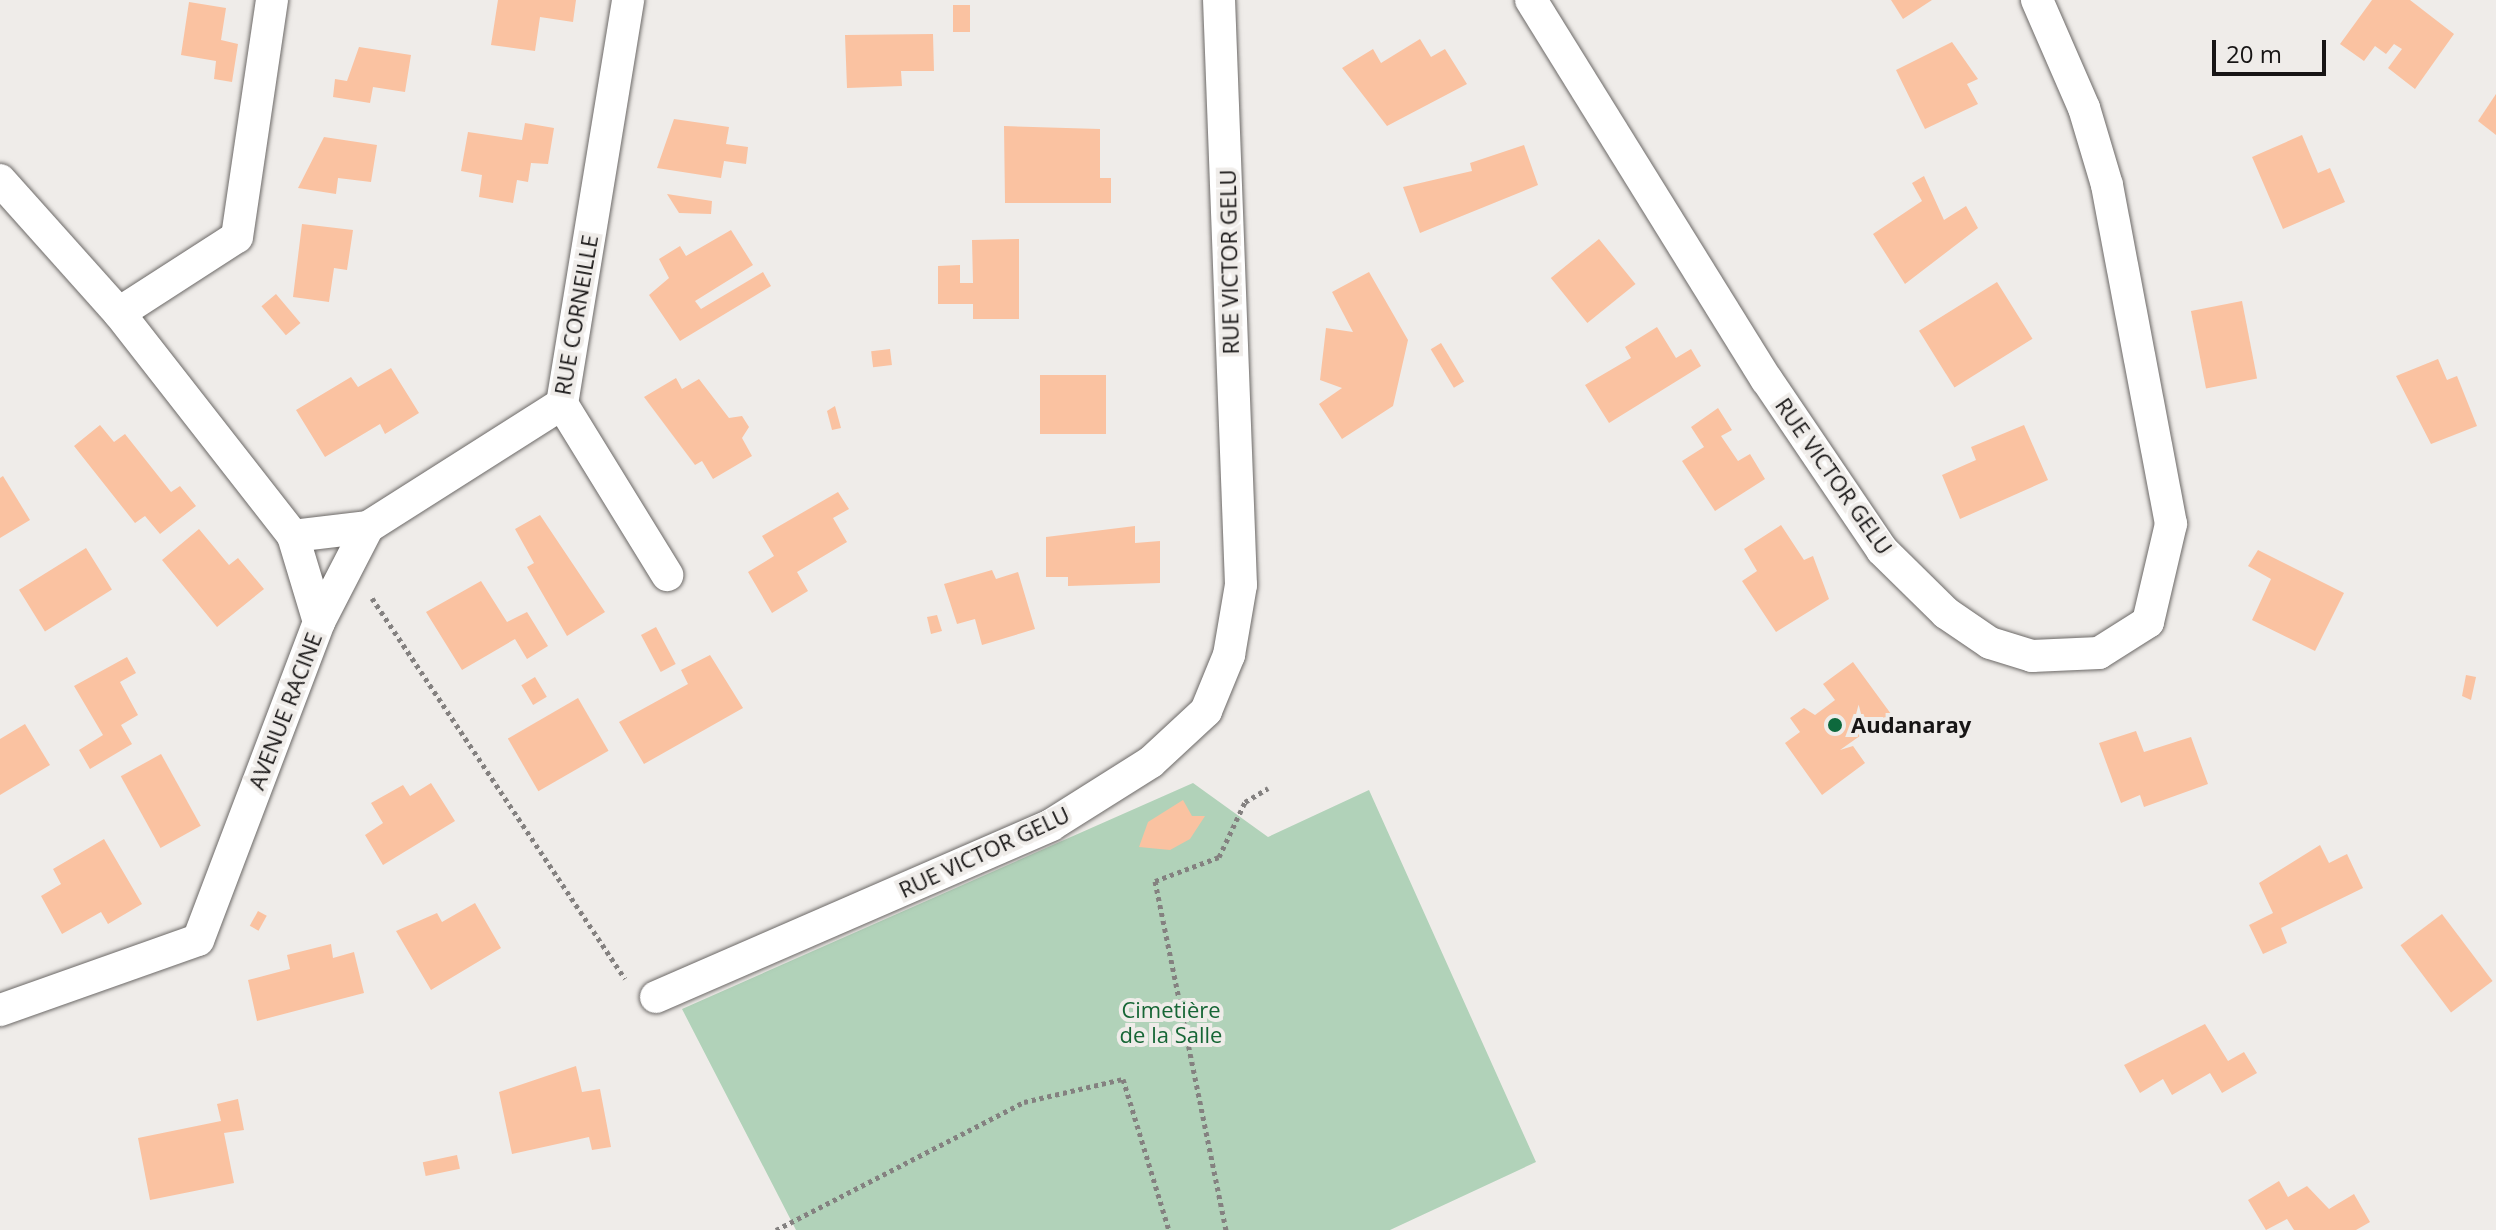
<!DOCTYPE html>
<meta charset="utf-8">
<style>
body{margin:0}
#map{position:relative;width:2496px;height:1230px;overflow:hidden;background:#efece9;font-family:"Open Sans",sans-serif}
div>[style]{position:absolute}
.green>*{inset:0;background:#b1d2b9}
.building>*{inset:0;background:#fac2a1;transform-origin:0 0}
.path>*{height:5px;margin-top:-2.5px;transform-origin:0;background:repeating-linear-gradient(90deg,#848180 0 4px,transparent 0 8px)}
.roads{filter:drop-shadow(0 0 2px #6c6967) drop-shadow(0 0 2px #6c6967)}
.street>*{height:32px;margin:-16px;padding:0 16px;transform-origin:16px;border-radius:16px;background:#fff}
.dots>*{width:22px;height:22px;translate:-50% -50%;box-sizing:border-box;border:4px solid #efece9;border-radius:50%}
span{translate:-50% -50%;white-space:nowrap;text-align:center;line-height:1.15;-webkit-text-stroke:8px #efece9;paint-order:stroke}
.street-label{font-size:22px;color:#171515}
.poi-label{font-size:22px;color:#171515;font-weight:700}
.left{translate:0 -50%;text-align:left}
.park-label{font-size:22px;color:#176636}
.scale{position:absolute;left:2212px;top:40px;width:114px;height:36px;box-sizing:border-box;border:4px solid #171515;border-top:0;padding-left:10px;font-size:24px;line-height:28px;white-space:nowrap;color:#171515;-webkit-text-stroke:6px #efece9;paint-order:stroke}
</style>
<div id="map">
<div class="green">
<i style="clip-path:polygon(1193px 783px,1268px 837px,1369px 790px,1536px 1162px,1390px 1230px,796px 1230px,682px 1009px)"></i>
</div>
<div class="building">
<i style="clip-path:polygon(498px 0,576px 0,573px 22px,540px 17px,535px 51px,491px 45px)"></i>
<i style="clip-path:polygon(1891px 0,1932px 0,1903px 19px)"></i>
<i style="clip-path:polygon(2372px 0,2410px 0,2454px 34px,2415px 89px,2388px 68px,2402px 49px,2394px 44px,2386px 54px,2375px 46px,2364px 61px,2340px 44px)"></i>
<i style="clip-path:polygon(189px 2px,226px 8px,221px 40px,238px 44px,232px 82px,214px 79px,216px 61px,181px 55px)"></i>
<i style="left:953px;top:5px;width:17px;height:27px"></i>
<i style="clip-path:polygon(933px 34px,934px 71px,901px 71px,902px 86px,847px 88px,845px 35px)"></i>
<i style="clip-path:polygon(1420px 39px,1431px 57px,1445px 49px,1467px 84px,1387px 126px,1342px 68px,1373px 49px,1381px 63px)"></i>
<i style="clip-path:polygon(1952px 42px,1978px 79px,1967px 84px,1978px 104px,1925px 129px,1896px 70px)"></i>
<i style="clip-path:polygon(359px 47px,411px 55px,405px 92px,373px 87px,370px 103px,333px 97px,335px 79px,347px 81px)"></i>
<i style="clip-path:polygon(2496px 94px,2496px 135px,2478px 121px)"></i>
<i style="clip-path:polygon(674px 119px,729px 127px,726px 144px,748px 147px,746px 164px,724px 161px,721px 178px,657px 168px)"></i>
<i style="clip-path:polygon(525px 123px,554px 128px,548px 164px,531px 163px,528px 182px,517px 180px,513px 203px,479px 197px,482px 175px,461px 171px,468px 132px,522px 140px)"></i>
<i style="clip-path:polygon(1004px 126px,1100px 129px,1100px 178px,1111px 178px,1111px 203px,1005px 203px)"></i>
<i style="clip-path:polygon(2302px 135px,2318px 173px,2330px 168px,2345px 202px,2283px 229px,2252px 157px)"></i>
<i style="clip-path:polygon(324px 137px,377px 145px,371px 182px,338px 178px,336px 194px,298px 188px)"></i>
<i style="clip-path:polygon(1524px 145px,1538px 185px,1420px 233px,1403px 187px,1472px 171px,1470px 163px)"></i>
<i style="clip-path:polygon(1924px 176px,1944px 220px,1966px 206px,1978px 228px,1905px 284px,1873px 234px,1922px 201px,1912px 183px)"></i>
<i style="clip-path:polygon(667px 194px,712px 201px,711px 214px,679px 213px)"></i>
<i style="clip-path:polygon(302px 224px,353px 230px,347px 270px,334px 268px,329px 302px,293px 297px)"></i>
<i style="clip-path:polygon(731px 230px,753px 265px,695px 301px,701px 309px,763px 272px,771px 286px,680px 341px,649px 295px,669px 278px,659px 259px,680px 246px,686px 256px)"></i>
<i style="clip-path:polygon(1019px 239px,1019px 319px,973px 319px,973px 304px,938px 304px,938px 266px,960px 265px,960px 283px,973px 283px,972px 240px)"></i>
<i style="left:1599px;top:239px;width:58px;height:62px;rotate:51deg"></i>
<i style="clip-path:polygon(1369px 272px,1408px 340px,1393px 406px,1342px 439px,1319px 404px,1342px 388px,1320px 380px,1326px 328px,1353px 332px,1332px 292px)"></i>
<i style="left:1997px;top:282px;width:67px;height:92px;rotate:58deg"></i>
<i style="left:276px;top:294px;width:38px;height:19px;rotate:50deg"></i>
<i style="left:2242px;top:301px;width:79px;height:52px;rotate:79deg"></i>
<i style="clip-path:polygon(1657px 327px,1676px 358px,1691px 349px,1701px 366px,1609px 423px,1585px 385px,1631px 358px,1625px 347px)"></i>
<i style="left:1441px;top:343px;width:45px;height:12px;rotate:59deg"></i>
<i style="left:890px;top:349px;width:16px;height:19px;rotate:83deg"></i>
<i style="clip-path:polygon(2438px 359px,2447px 380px,2457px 376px,2477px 426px,2431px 444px,2396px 376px)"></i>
<i style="clip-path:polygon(391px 368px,419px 413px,385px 434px,380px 424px,325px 457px,296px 410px,351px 377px,358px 387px)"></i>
<i style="left:1040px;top:375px;width:66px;height:59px"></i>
<i style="clip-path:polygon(676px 378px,682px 389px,699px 379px,729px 418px,742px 416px,749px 427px,742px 438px,752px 456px,713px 479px,702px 461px,695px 465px,644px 397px)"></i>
<i style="clip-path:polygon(835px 406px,841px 428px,832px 430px,827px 411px)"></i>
<i style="clip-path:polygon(1718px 408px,1732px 430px,1721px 436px,1738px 461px,1750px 454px,1765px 479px,1715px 511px,1682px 461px,1704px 447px,1691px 427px)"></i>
<i style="clip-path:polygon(100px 425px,114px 442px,125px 434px,171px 492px,180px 486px,196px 506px,160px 534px,145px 516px,135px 523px,74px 446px)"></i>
<i style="clip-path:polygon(2024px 425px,2048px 480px,1960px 519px,1942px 475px,1976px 460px,1971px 447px)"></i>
<i style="clip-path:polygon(3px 476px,30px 520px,0 538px,0 478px)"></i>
<i style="clip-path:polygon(838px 492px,849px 509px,833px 518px,847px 542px,797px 572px,808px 591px,772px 613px,748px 572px,774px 556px,762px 536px)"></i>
<i style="clip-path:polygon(540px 515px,605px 612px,567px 636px,527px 567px,534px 563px,515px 529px)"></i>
<i style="clip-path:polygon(1781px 525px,1804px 560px,1813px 556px,1829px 599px,1776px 632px,1742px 581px,1757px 571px,1744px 549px)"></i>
<i style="clip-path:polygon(1135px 526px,1135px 543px,1160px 541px,1160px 583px,1068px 586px,1068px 577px,1046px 577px,1046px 537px)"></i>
<i style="clip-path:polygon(199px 529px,229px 565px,238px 558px,264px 589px,217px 627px,162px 560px)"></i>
<i style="left:86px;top:548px;width:49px;height:79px;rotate:58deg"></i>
<i style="clip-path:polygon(2258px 550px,2344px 593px,2315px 651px,2252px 620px,2271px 579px,2248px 566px)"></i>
<i style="clip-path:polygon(992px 570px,996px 579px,1018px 572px,1035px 629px,982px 645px,975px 619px,957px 624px,944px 584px)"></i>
<i style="clip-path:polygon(481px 581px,507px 622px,527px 612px,548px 646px,527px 659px,515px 639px,462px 670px,426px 612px)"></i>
<i style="clip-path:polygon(937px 615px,942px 631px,931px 634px,927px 617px)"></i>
<i style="left:656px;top:627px;width:42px;height:17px;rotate:62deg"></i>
<i style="clip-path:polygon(710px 655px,743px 708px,644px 764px,619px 722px,688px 684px,681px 670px)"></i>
<i style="clip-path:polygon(127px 657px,136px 673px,120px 682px,138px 715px,121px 725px,132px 744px,90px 769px,79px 750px,103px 735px,74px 686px)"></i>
<i style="clip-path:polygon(1853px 662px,1891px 714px,1840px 750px,1853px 746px,1865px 763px,1822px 795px,1785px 743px,1800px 732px,1790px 718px,1804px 708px,1815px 715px,1835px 700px,1823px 684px)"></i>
<i style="clip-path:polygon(2466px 675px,2476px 677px,2471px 700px,2462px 696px)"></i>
<i style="left:535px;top:677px;width:23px;height:16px;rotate:59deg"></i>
<i style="left:578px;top:698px;width:61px;height:81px;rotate:60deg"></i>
<i style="clip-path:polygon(25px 724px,50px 765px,0 795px,0 739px)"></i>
<i style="clip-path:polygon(2136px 731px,2144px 752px,2191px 737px,2208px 784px,2144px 807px,2140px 795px,2121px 803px,2099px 743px)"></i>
<i style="left:161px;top:754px;width:82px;height:46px;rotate:61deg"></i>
<i style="clip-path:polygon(431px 783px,455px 821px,383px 865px,365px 835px,383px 823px,371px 803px,403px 785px,410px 796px)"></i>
<i style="clip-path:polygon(1183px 800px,1192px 816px,1205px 816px,1190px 839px,1170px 850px,1139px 847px,1148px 822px)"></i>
<i style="clip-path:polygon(104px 839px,142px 904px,108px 924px,101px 912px,62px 934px,41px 896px,61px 884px,53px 869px)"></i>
<i style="clip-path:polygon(2320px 845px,2329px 863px,2347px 854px,2363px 888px,2281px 928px,2287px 943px,2263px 954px,2249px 925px,2273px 913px,2259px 883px)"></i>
<i style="clip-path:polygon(475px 903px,501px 948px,431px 990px,396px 931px,437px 913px,442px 922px)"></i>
<i style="left:258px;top:911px;width:10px;height:17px;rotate:29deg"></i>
<i style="left:2442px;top:914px;width:84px;height:52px;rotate:53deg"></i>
<i style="clip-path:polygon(331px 944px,333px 958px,354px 952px,364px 993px,257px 1021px,248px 980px,290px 969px,287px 955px)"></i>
<i style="clip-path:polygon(2205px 1024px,2228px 1061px,2244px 1052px,2257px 1073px,2222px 1093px,2210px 1073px,2172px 1095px,2163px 1079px,2140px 1093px,2124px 1065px)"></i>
<i style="clip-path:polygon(576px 1066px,582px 1092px,600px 1089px,611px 1147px,592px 1150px,589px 1137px,512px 1154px,499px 1092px)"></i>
<i style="clip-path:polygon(238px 1099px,244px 1130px,224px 1133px,234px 1183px,150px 1200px,138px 1138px,221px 1121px,217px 1104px)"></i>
<i style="left:457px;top:1155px;width:14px;height:35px;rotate:78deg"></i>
<i style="clip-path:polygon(2279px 1181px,2288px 1197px,2307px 1186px,2329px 1209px,2354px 1194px,2370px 1222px,2356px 1230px,2294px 1230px,2287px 1219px,2266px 1230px,2248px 1200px)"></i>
</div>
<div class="path">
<i style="left:372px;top:598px;width:457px;rotate:56.4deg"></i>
<i style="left:776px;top:1230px;width:279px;rotate:-27.3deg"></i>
<i style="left:1024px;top:1102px;width:102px;rotate:-13.1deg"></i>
<i style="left:1123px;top:1079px;width:158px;rotate:73.1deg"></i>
<i style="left:1226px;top:1230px;width:356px;rotate:-101.5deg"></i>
<i style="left:1155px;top:881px;width:68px;rotate:-20.6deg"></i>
<i style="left:1219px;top:857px;width:61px;rotate:-64.7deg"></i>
<i style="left:1245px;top:802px;width:27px;rotate:-31deg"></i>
</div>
<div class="roads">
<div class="street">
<i style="left:1531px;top:0;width:447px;rotate:58.2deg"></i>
<i style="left:1767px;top:380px;width:205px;rotate:55.9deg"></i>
<i style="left:1882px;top:550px;width:90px;rotate:44.5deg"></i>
<i style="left:1946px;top:613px;width:53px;rotate:34.3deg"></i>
<i style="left:1990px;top:643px;width:44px;rotate:17.2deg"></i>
<i style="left:2032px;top:656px;width:67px;rotate:-2.6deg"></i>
<i style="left:2099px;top:653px;width:58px;rotate:-32.3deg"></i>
<i style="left:2148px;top:622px;width:101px;rotate:-76.8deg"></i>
<i style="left:2171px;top:524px;width:345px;rotate:-100.7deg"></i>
<i style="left:2107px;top:185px;width:80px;rotate:-106.6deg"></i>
<i style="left:2084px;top:108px;width:118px;rotate:-113.5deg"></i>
<i style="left:0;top:180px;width:178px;rotate:48.2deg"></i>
<i style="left:119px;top:313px;width:283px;rotate:52deg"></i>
<i style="left:293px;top:536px;width:90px;rotate:73.2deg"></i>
<i style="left:319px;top:622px;width:340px;rotate:110.8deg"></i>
<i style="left:198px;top:940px;width:210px;rotate:160.5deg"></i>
<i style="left:119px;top:313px;width:140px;rotate:-32.8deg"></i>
<i style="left:237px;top:237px;width:240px;rotate:-81.6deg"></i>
<i style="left:562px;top:404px;width:201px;rotate:58.4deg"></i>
<i style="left:368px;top:527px;width:230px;rotate:-32.4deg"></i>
<i style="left:562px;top:404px;width:409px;rotate:-80.7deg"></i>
<i style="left:293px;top:536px;width:76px;rotate:-6.8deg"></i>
<i style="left:368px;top:527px;width:107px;rotate:117.3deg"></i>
<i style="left:656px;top:997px;width:431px;rotate:-23.5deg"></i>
<i style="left:1051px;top:825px;width:118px;rotate:-32.2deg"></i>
<i style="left:1151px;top:762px;width:75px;rotate:-42.8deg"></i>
<i style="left:1206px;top:711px;width:61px;rotate:-67.7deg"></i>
<i style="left:1229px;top:655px;width:71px;rotate:-80.3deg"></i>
<i style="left:1241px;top:585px;width:585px;rotate:-92.15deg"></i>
</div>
</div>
<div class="dots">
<i style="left:1835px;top:725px;background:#0d693d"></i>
</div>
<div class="street-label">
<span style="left:1229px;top:262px;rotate:-91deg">RUE VICTOR GELU</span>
<span style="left:576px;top:315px;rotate:-80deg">RUE CORNEILLE</span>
<span style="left:1834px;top:476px;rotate:55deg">RUE VICTOR GELU</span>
<span style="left:285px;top:711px;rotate:-69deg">AVENUE RACINE</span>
<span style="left:984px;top:852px;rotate:-25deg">RUE VICTOR GELU</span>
</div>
<div class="poi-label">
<span class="left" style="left:1851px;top:725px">Audanaray</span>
</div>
<div class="park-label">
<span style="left:1171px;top:1022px">Cimetière<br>de la Salle</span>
</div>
<div class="scale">20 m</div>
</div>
